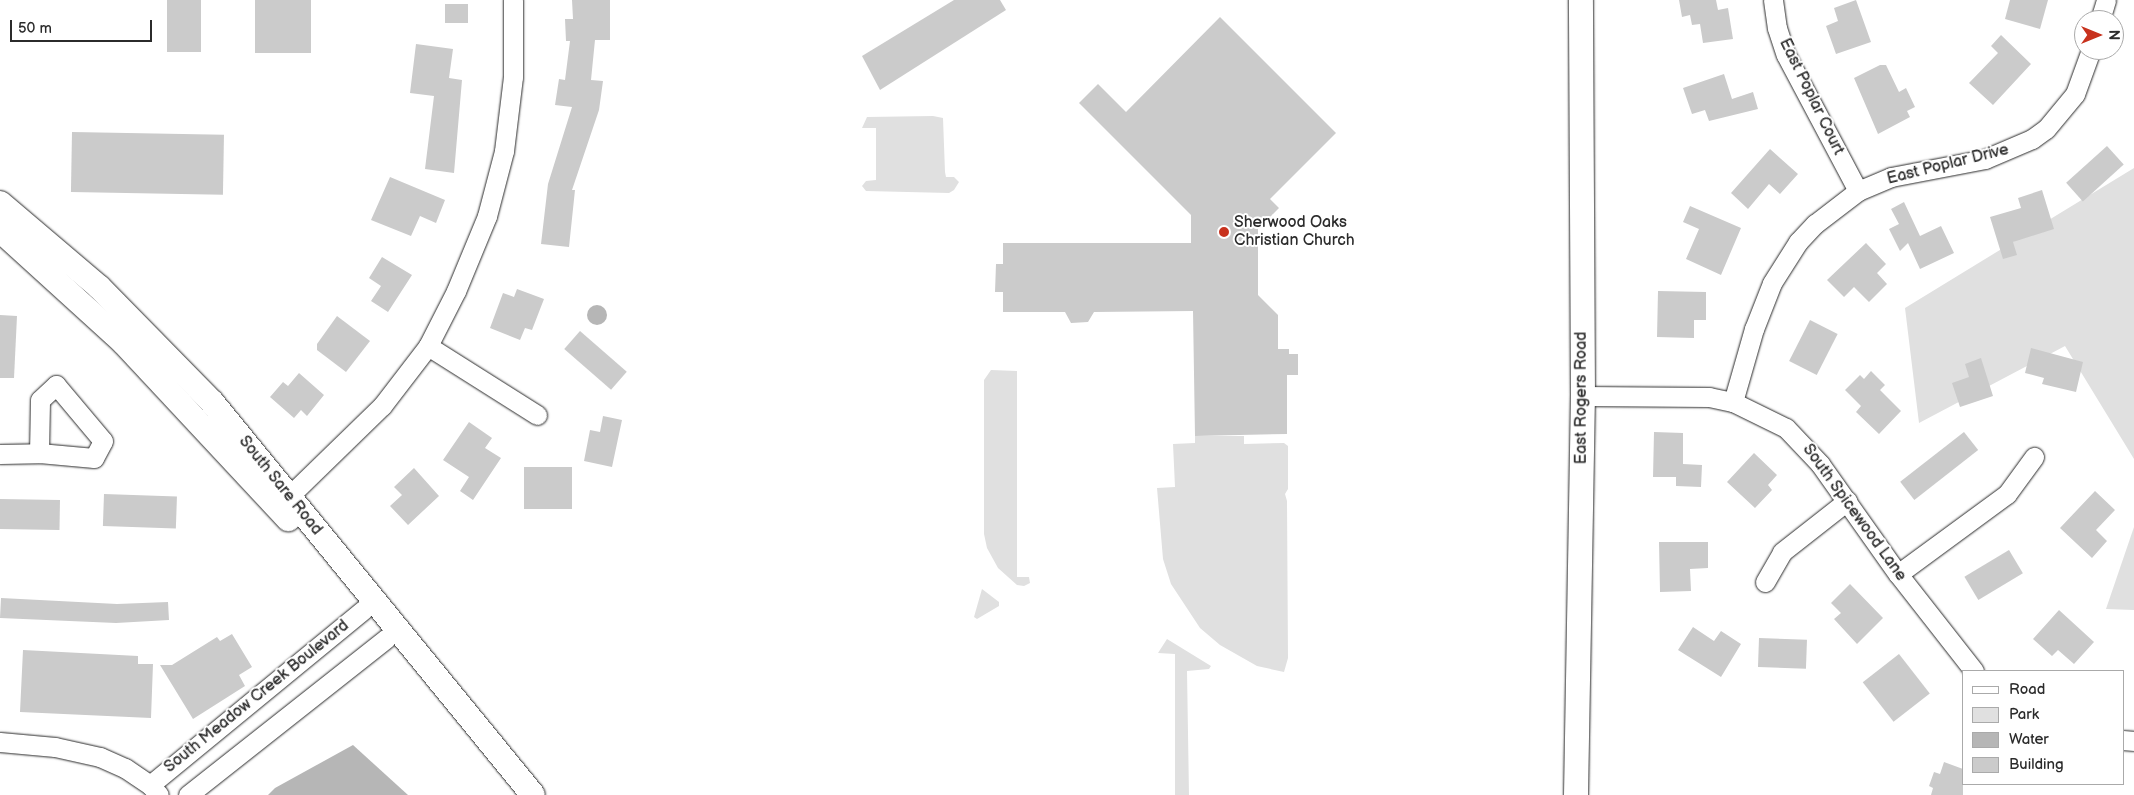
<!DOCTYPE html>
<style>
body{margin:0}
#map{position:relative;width:2134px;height:795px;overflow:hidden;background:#fff;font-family:"Balsamiq Sans",sans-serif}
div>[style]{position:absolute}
.green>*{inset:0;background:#e0e0e0}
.water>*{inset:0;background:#b6b6b6}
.round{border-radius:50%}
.building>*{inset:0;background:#cbcbcb;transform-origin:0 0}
.roads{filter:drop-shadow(0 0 1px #2b2b2b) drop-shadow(0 0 1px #2b2b2b)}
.minor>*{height:19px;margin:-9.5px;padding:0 9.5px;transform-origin:9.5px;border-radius:9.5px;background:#fff}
.major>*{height:24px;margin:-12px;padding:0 12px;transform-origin:12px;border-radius:12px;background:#fff}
.dots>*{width:14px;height:14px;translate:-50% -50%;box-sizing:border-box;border:2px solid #fff;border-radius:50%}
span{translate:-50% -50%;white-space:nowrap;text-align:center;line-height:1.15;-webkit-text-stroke:4px #fff;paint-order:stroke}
.street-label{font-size:16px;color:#2b2b2b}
.poi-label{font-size:16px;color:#2b2b2b}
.left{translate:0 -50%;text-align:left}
.legend{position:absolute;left:1962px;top:670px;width:162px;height:115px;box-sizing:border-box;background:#fff;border:1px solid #aaa;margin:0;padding:6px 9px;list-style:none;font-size:15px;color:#2b2b2b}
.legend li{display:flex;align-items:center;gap:10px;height:25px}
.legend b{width:25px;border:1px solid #aaa}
.north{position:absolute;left:2074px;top:10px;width:50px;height:50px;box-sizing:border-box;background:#fff;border:1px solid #aaa;border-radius:50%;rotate:90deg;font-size:14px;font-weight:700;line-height:20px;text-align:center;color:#2b2b2b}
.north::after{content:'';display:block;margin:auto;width:18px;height:22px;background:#c8321e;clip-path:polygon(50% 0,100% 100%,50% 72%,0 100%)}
.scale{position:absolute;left:10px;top:20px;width:142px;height:22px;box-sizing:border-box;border:2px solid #2b2b2b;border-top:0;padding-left:6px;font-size:15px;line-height:18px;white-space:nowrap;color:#2b2b2b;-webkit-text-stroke:4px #fff;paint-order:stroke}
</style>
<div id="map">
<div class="green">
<i style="clip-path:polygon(933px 116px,943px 118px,945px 172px,946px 177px,954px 177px,959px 182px,954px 190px,949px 193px,866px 191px,862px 186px,866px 181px,876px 180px,876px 128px,862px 128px,867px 117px)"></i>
<i style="clip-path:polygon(2134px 168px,2134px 459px,2065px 346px,1919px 423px,1905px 308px)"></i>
<i style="clip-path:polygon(991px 370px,1017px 371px,1017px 577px,1029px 577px,1030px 583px,1024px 586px,1017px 585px,998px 568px,987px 548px,984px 534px,984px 380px)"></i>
<i style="clip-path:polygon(1195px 436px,1244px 436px,1244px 444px,1284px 443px,1288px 446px,1288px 489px,1285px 494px,1287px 501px,1288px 658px,1284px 672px,1257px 666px,1220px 645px,1200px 628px,1171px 584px,1163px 559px,1157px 488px,1175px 487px,1173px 444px,1195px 443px)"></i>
<i style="clip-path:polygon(2134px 527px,2134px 610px,2106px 609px)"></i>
<i style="clip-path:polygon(982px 589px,999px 602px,999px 606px,977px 619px,974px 617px)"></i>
<i style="clip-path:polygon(1167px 639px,1211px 666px,1209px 669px,1187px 671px,1189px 795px,1175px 795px,1175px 654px,1158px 653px)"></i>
</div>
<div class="water">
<i class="round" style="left:587px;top:305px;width:20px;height:20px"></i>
<i style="clip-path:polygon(353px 745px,408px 795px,268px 795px,275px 788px)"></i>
</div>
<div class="building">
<i style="left:167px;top:0;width:34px;height:52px"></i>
<i style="left:255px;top:0;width:56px;height:53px"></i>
<i style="clip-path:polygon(572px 0,610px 0,610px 40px,595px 40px,591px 80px,603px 81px,599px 110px,572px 190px,575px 190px,569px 247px,541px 244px,548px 184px,572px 107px,555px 105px,559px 79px,565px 80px,570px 41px,566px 41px,565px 19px,573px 19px)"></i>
<i style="clip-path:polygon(954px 0,1000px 0,1006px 10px,880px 90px,862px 56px)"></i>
<i style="clip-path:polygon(1679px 0,1716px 0,1718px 10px,1728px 8px,1733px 39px,1703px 43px,1700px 24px,1692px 25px,1690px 15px,1682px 17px)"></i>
<i style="clip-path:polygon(1856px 0,1871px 42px,1836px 54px,1826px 26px,1838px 21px,1834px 8px)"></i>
<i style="clip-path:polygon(2010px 0,2048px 0,2040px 29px,2005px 19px)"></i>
<i style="left:445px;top:4px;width:23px;height:19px"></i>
<i style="clip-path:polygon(1220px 17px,1336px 133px,1270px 199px,1279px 208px,1258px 229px,1258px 295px,1278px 315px,1278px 349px,1289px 349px,1289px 354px,1298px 354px,1298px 375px,1287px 375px,1287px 434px,1195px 436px,1193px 311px,1094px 312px,1088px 322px,1071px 323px,1065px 312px,1003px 312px,1003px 292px,995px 292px,996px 264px,1003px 264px,1003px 243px,1191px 243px,1191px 215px,1079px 103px,1098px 84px,1126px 112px)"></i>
<i style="clip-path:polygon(2001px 35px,2031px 64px,1993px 105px,1969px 83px,1998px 53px,1991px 46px)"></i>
<i style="clip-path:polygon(416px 44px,453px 49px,449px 78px,462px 80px,454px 173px,425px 169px,434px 96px,410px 93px)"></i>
<i style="clip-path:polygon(1880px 65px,1886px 65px,1899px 92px,1906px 88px,1915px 107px,1907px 111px,1910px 117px,1878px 134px,1854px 78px)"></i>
<i style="clip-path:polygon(1724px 74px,1732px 99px,1753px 92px,1758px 109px,1709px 121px,1705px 110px,1692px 114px,1683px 88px)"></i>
<i style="left:72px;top:132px;width:152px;height:60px;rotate:1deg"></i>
<i style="left:2107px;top:146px;width:25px;height:55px;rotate:48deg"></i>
<i style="clip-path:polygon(1770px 149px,1798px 174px,1780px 194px,1769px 184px,1748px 209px,1731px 193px)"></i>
<i style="clip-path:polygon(390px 177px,445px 200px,436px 223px,420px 216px,411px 236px,371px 220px)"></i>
<i style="clip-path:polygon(2042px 190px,2054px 229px,2013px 242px,2017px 255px,2003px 259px,1990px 217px,2021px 208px,2018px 198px)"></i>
<i style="clip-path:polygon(1904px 202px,1920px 236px,1941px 226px,1954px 253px,1920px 269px,1908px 243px,1900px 251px,1889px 229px,1899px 224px,1891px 209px)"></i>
<i style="clip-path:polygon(1690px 206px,1741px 228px,1721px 275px,1686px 259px,1699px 229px,1683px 222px)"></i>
<i style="clip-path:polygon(1866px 243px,1886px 264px,1877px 273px,1887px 284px,1869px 302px,1854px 287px,1844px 297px,1827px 280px)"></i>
<i style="clip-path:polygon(382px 257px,412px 275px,388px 312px,371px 301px,381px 286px,369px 278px)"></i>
<i style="clip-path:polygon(517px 289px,544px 299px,532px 330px,525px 328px,520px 340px,490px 328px,503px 293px,514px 297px)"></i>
<i style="clip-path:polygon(1658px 291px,1706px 292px,1706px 320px,1694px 320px,1694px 338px,1657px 337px)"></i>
<i style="clip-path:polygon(0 315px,17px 316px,14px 378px,0 378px)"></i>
<i style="clip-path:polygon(337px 316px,370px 341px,346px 372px,317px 350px,317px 344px)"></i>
<i style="left:1810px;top:320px;width:31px;height:46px;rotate:27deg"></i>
<i style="left:580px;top:331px;width:62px;height:24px;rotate:41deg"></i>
<i style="clip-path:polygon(2031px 348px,2083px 362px,2076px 392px,2042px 384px,2044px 378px,2025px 373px)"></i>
<i style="clip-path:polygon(1981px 358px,1993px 396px,1960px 407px,1952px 383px,1969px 377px,1965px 364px)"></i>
<i style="clip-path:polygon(1871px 371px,1885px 385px,1880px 390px,1901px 411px,1879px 434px,1856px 412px,1861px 406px,1845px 390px,1860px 375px,1864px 379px)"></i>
<i style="clip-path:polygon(299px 373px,324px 395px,307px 416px,301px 410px,294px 418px,270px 397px,283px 382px,288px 386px)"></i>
<i style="clip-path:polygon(603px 416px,622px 420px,612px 467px,584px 461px,590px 430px,600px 432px)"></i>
<i style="clip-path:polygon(469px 422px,492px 438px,485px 448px,501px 458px,473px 500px,460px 491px,469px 477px,443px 460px)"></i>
<i style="clip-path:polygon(1654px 432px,1683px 433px,1683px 464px,1702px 465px,1701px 487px,1676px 486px,1676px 477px,1653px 477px)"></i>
<i style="left:1964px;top:432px;width:23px;height:81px;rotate:52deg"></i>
<i style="clip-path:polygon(1754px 453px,1777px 475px,1768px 485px,1772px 490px,1755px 508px,1727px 482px)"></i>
<i style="left:572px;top:467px;width:42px;height:48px;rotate:90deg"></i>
<i style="clip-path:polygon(414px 468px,439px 496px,408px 525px,390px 506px,402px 495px,394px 487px)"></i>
<i style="clip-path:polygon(2095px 491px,2115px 510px,2096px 530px,2107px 541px,2092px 558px,2060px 528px)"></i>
<i style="left:104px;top:494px;width:73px;height:32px;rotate:2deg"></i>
<i style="left:0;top:499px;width:60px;height:30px;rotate:1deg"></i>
<i style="clip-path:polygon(1659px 542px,1708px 542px,1708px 568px,1690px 569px,1691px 591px,1660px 592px)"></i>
<i style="left:2009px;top:550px;width:27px;height:52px;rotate:59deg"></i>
<i style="clip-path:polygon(1850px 584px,1883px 618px,1857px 644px,1834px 619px,1841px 613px,1831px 603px)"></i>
<i style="clip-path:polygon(1px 598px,117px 604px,168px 602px,169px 620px,116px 623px,0 618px)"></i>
<i style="clip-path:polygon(2059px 610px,2094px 642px,2074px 664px,2058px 650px,2052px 656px,2033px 639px)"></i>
<i style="clip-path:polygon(1693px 627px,1714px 641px,1721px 631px,1741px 644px,1721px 677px,1678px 650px)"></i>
<i style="clip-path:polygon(232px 634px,252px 667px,239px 675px,245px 686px,193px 719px,160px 665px,172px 665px,217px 637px,220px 641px)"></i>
<i style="left:1759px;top:638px;width:48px;height:29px;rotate:2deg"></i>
<i style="clip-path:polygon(23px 650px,138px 656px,138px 664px,153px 664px,151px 718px,20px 712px)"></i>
<i style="left:1899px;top:654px;width:50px;height:46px;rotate:52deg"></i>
<i style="clip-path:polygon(1944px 762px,1963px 769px,1963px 795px,1931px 795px,1933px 788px,1929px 786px,1934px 772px,1940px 774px)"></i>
</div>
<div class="roads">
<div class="minor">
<i style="left:1773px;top:0;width:28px;rotate:82deg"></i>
<i style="left:1777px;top:28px;width:28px;rotate:72deg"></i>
<i style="left:1786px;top:55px;width:154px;rotate:62.1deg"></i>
<i style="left:2100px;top:20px;width:21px;rotate:-73deg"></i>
<i style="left:428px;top:346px;width:129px;rotate:32.3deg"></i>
<i style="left:56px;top:385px;width:73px;rotate:50deg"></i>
<i style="left:103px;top:441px;width:19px;rotate:118deg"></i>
<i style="left:94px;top:458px;width:55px;rotate:-174.8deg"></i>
<i style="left:39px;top:453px;width:53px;rotate:-88.9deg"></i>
<i style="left:40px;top:400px;width:22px;rotate:-43deg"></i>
<i style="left:1583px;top:396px;width:126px;rotate:0.5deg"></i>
<i style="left:1709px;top:397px;width:25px;rotate:12deg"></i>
<i style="left:1733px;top:402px;width:59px;rotate:26.1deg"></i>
<i style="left:1786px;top:428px;width:50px;rotate:46.6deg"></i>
<i style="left:1820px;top:464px;width:135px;rotate:54.7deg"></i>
<i style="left:1898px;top:574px;width:123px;rotate:51.9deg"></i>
<i style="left:1733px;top:402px;width:76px;rotate:-74deg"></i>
<i style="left:1754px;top:329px;width:49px;rotate:-68.6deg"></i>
<i style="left:1772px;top:283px;width:49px;rotate:-57.6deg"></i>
<i style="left:1798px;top:242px;width:25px;rotate:-47deg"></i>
<i style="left:1815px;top:224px;width:54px;rotate:-37.5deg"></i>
<i style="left:1858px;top:191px;width:36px;rotate:-23deg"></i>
<i style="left:1891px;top:177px;width:96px;rotate:-10.8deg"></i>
<i style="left:1985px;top:159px;width:51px;rotate:-23.1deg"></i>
<i style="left:2032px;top:139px;width:17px;rotate:-36deg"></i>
<i style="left:2046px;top:129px;width:45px;rotate:-50.4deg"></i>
<i style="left:2075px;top:94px;width:47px;rotate:-70deg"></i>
<i style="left:0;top:454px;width:39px;rotate:-1deg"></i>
<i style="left:279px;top:506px;width:144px;rotate:-44.2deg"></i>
<i style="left:382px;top:406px;width:76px;rotate:-52.5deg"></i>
<i style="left:428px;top:346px;width:62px;rotate:-63deg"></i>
<i style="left:456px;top:291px;width:81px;rotate:-67.5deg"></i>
<i style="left:487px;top:216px;width:67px;rotate:-75.3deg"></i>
<i style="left:504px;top:151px;width:75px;rotate:-83.1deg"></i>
<i style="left:513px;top:77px;width:77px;rotate:-90deg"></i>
<i style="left:1898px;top:574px;width:135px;rotate:-36.3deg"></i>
<i style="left:2007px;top:494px;width:46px;rotate:-53.9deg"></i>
<i style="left:1765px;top:582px;width:34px;rotate:-60deg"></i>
<i style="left:1782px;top:552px;width:83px;rotate:-38.1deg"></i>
<i style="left:2123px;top:740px;width:11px;rotate:5deg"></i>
<i style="left:0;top:742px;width:55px;rotate:5.2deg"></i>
<i style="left:55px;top:747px;width:46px;rotate:12.5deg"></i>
<i style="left:100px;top:757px;width:27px;rotate:24deg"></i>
<i style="left:125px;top:768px;width:30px;rotate:34deg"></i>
<i style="left:150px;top:785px;width:13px;rotate:48deg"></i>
<i style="left:150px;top:785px;width:276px;rotate:-39.4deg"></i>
<i style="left:188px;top:795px;width:253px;rotate:-38.3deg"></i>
</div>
<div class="major">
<i style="left:0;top:203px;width:130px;rotate:40.3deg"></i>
<i style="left:99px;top:287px;width:161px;rotate:45.5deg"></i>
<i style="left:212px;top:402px;width:507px;rotate:50.76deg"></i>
<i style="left:0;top:230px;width:168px;rotate:42.3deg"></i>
<i style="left:124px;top:343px;width:241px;rotate:47deg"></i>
<i style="left:1576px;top:795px;width:399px;rotate:-89deg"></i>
<i style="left:1583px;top:396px;width:396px;rotate:-90.3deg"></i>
</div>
</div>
<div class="dots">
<i style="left:1224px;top:232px;background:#c8321e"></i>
</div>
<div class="street-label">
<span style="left:1811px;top:97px;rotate:64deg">East Poplar Court</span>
<span style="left:1948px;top:165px;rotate:-14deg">East Poplar Drive</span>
<span style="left:1582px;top:398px;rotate:-90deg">East Rogers Road</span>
<span style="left:280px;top:486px;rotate:51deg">South Sare Road</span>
<span style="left:1854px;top:513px;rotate:54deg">South Spicewood Lane</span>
<span style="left:257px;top:697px;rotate:-39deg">South Meadow Creek Boulevard</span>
</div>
<div class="poi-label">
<span class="left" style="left:1234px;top:232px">Sherwood Oaks<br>Christian Church</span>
</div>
<ul class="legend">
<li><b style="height:6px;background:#fff"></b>Road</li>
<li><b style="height:14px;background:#e0e0e0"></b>Park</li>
<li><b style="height:14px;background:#b6b6b6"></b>Water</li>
<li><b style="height:14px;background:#cbcbcb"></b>Building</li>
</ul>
<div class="north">N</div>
<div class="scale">50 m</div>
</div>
